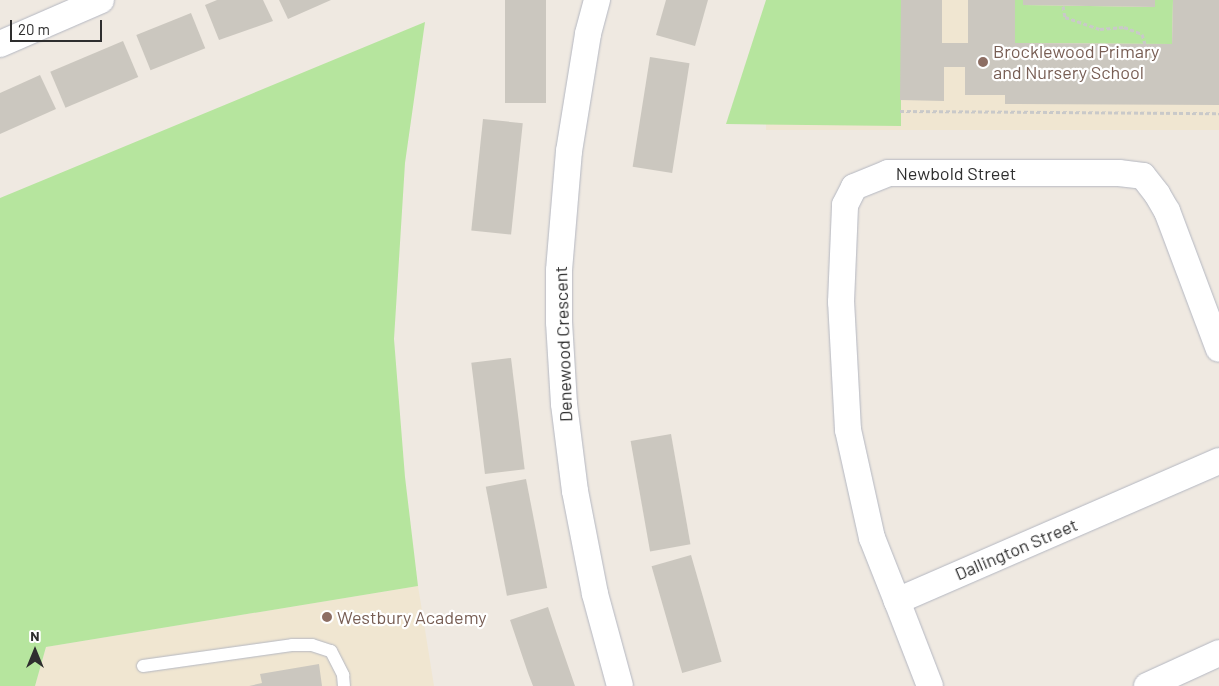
<!DOCTYPE html>
<style>
body{margin:0}
#map{position:relative;width:1219px;height:686px;overflow:hidden;background:#efe9e1;font-family:Barlow,sans-serif}
div>[style]{position:absolute}
.education>*{inset:0;background:#f0e6d1;transform-origin:0 0}
.green>*{inset:0;background:#b6e59e}
.building>*{inset:0;background:#cbc7bf;transform-origin:0 0}
.path>*{height:3px;margin-top:-1.5px;transform-origin:0;background:repeating-linear-gradient(90deg,#c9c9c9 0 4px,transparent 0 6.5px)}
.roads{filter:drop-shadow(0 0 1px #b4b7c1) drop-shadow(0 0 1px #b4b7c1)}
.service>*{height:12px;margin:-6px;padding:0 6px;transform-origin:6px;border-radius:6px;background:#fff}
.minor>*{height:26px;margin:-13px;padding:0 13px;transform-origin:13px;border-radius:13px;background:#fff}
.dots>*{width:14px;height:14px;translate:-50% -50%;box-sizing:border-box;border:2px solid #fff;border-radius:50%}
span{translate:-50% -50%;white-space:nowrap;text-align:center;line-height:1.15;-webkit-text-stroke:4.5px #fff;paint-order:stroke}
.education-label{font-size:18px;color:#785e54}
.left{translate:0 -50%;text-align:left}
.street-label{font-size:18px;color:#2e2e2e}
.north{position:absolute;left:10px;top:626px;width:50px;height:50px;-webkit-text-stroke:4px #fff;paint-order:stroke;rotate:0deg;font-size:14px;font-weight:700;line-height:20px;text-align:center;color:#2e2e2e}
.north::after{content:'';display:block;margin:auto;width:18px;height:22px;background:#2e2e2e;clip-path:polygon(50% 0,100% 100%,50% 72%,0 100%)}
.scale{position:absolute;left:10px;top:20px;width:92px;height:22px;box-sizing:border-box;border:2px solid #2e2e2e;border-top:0;padding-left:6px;font-size:15px;line-height:18px;white-space:nowrap;color:#2e2e2e;-webkit-text-stroke:4px #fff;paint-order:stroke}
</style>
<div id="map">
<div class="education">
<i style="left:766px;top:0;width:453px;height:130px"></i>
<i style="clip-path:polygon(418px 586px,434px 686px,35px 686px,46px 647px)"></i>
</div>
<div class="green">
<i style="clip-path:polygon(766px 0,901px 0,901px 126px,726px 124px)"></i>
<i style="clip-path:polygon(1015px 0,1023px 0,1023px 5px,1154px 7px,1155px 0,1173px 0,1172px 44px,1015px 43px)"></i>
<i style="clip-path:polygon(425px 22px,405px 163px,394px 339px,405px 477px,418px 586px,46px 647px,35px 686px,0 686px,0 198px)"></i>
</div>
<div class="building">
<i style="clip-path:polygon(217px 0,263px 0,273px 21px,219px 40px,205px 5px)"></i>
<i style="clip-path:polygon(279px 0,331px 0,288px 19px)"></i>
<i style="left:505px;top:0;width:41px;height:103px"></i>
<i style="clip-path:polygon(666px 0,708px 0,695px 46px,656px 35px)"></i>
<i style="clip-path:polygon(901px 0,942px 0,942px 43px,968px 43px,968px 0,1015px 0,1015px 43px,1172px 44px,1173px 0,1219px 0,1219px 105px,1005px 104px,1005px 95px,965px 95px,965px 67px,944px 67px,944px 101px,900px 100px)"></i>
<i style="clip-path:polygon(1023px 0,1155px 0,1155px 7px,1023px 5px)"></i>
<i style="left:191px;top:13px;width:38px;height:59px;rotate:68deg"></i>
<i style="left:123px;top:41px;width:39px;height:79px;rotate:67deg"></i>
<i style="left:650px;top:57px;width:40px;height:111px;rotate:9deg"></i>
<i style="clip-path:polygon(40px 75px,56px 109px,0 134px,0 93px)"></i>
<i style="left:483px;top:119px;width:40px;height:112px;rotate:6deg"></i>
<i style="left:511px;top:358px;width:112px;height:40px;rotate:83deg"></i>
<i style="left:671px;top:434px;width:112px;height:41px;rotate:80deg"></i>
<i style="left:526px;top:479px;width:111px;height:41px;rotate:79deg"></i>
<i style="left:691px;top:555px;width:111px;height:41px;rotate:74deg"></i>
<i style="clip-path:polygon(548px 607px,557px 634px,575px 686px,533px 686px,528px 673px,510px 620px)"></i>
<i style="clip-path:polygon(319px 664px,322px 686px,249px 686px,262px 683px,260px 674px)"></i>
</div>
<div class="path">
<i style="left:1063px;top:6px;width:11px;rotate:80deg"></i>
<i style="left:1065px;top:17px;width:37px;rotate:19deg"></i>
<i style="left:1100px;top:29px;width:24px;rotate:-5deg"></i>
<i style="left:1124px;top:27px;width:19px;rotate:21deg"></i>
<i style="left:1142px;top:34px;width:10px;rotate:73deg"></i>
<i style="left:900px;top:111px;width:319px;rotate:0.4deg"></i>
</div>
<div class="roads">
<div class="service">
<i style="left:143px;top:666px;width:150px;rotate:-8deg"></i>
<i style="left:292px;top:645px;width:20px"></i>
<i style="left:312px;top:645px;width:20px;rotate:18deg"></i>
<i style="left:331px;top:651px;width:27px;rotate:63deg"></i>
<i style="left:343px;top:675px;width:11px;rotate:85deg"></i>
</div>
<div class="minor">
<i style="left:597px;top:0;width:35px;rotate:105deg"></i>
<i style="left:588px;top:34px;width:119px;rotate:99.2deg"></i>
<i style="left:569px;top:151px;width:120px;rotate:94.8deg"></i>
<i style="left:559px;top:271px;width:51px;rotate:90deg"></i>
<i style="left:559px;top:322px;width:82px;rotate:86.5deg"></i>
<i style="left:564px;top:404px;width:88px;rotate:82.8deg"></i>
<i style="left:575px;top:491px;width:105px;rotate:79deg"></i>
<i style="left:595px;top:594px;width:95px;rotate:74.8deg"></i>
<i style="left:0;top:44px;width:110px;rotate:-23.5deg"></i>
<i style="left:897px;top:601px;width:68px;rotate:-111.6deg"></i>
<i style="left:872px;top:538px;width:111px;rotate:-102.5deg"></i>
<i style="left:848px;top:430px;width:128px;rotate:-93.1deg"></i>
<i style="left:841px;top:302px;width:97px;rotate:-87.6deg"></i>
<i style="left:845px;top:205px;width:20px;rotate:-63deg"></i>
<i style="left:854px;top:187px;width:37px;rotate:-22deg"></i>
<i style="left:888px;top:173px;width:231px"></i>
<i style="left:1119px;top:173px;width:24px;rotate:7deg"></i>
<i style="left:1143px;top:176px;width:23px;rotate:52deg"></i>
<i style="left:1157px;top:194px;width:20px;rotate:60deg"></i>
<i style="left:1167px;top:211px;width:147px;rotate:69.4deg"></i>
<i style="left:930px;top:686px;width:91px;rotate:-111.2deg"></i>
<i style="left:897px;top:601px;width:351px;rotate:-23.5deg"></i>
<i style="left:1147px;top:686px;width:79px;rotate:-24.6deg"></i>
</div>
</div>
<div class="dots">
<i style="left:983px;top:62px;background:#8d6e63"></i>
<i style="left:327px;top:617px;background:#8d6e63"></i>
</div>
<div class="education-label">
<span class="left" style="left:993px;top:62px">Brocklewood Primary<br>and Nursery School</span>
<span class="left" style="left:337px;top:617px">Westbury Academy</span>
</div>
<div class="street-label">
<span style="left:956px;top:173px">Newbold Street</span>
<span style="left:563px;top:344px;rotate:-92deg">Denewood Crescent</span>
<span style="left:1016px;top:549px;rotate:-23deg">Dallington Street</span>
</div>
<div class="north">N</div>
<div class="scale">20 m</div>
</div>
